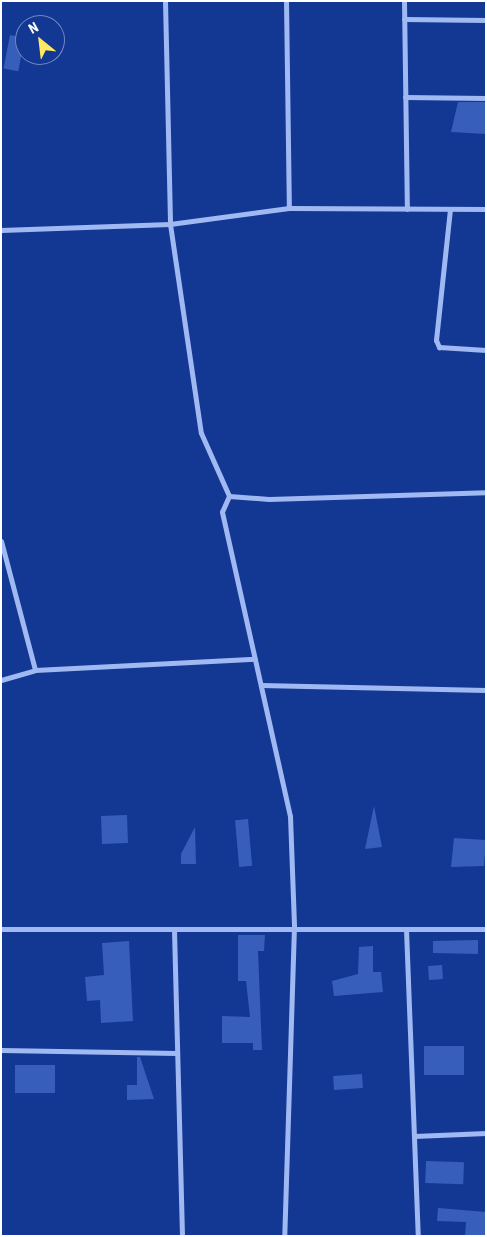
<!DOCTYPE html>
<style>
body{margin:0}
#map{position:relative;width:487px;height:1237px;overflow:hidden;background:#133893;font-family:"Roboto Condensed",sans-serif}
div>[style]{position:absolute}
.building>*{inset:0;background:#375eba;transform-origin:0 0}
.minor>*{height:5px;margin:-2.5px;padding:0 2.5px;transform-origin:2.5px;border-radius:2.5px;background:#a1b9f2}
span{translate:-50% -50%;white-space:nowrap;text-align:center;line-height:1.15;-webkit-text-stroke:4.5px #133893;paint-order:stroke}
.frame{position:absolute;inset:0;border:2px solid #fff;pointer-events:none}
.north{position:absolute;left:15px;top:15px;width:50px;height:50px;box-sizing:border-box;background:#133893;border:1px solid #7188be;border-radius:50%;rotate:331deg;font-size:14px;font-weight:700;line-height:20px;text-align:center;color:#fff}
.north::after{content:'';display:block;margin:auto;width:18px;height:22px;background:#ffe962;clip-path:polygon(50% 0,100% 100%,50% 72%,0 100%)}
</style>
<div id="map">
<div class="building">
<i style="left:10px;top:35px;width:15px;height:34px;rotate:11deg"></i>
<i style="clip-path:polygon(458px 102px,486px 102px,486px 134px,451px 132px)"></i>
<i style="clip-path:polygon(374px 806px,382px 847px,365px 849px)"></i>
<i style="left:127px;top:815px;width:28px;height:26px;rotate:88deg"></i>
<i style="left:248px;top:819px;width:47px;height:13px;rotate:85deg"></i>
<i style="clip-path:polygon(195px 827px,196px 864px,181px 864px,181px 854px)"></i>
<i style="clip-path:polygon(454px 838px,486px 840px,484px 866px,451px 867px)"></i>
<i style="clip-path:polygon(238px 935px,265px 935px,264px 951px,258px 951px,262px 1050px,253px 1050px,253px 1043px,222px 1043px,222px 1016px,250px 1017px,246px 981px,238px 981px)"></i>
<i style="clip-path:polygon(478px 940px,478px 954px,433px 953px,433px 941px)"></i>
<i style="clip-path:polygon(129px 941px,133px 1021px,101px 1023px,100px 1000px,87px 1001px,85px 977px,104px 975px,102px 943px)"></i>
<i style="clip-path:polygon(373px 946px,373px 972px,381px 972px,383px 992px,334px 996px,332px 981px,358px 974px,359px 947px)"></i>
<i style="left:442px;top:965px;width:14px;height:14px;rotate:86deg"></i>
<i style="left:464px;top:1046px;width:29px;height:40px;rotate:90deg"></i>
<i style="clip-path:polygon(137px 1057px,140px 1057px,154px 1099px,127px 1100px,127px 1085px,137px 1085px)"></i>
<i style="left:55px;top:1065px;width:28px;height:40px;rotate:90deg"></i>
<i style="left:362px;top:1074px;width:14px;height:29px;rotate:86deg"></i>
<i style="left:426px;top:1161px;width:38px;height:22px;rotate:2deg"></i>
<i style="clip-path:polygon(438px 1208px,486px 1212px,486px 1236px,465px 1236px,466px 1222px,437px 1221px)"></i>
</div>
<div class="minor">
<i style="left:165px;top:1px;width:223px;rotate:88.7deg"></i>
<i style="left:170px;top:224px;width:211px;rotate:81.6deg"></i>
<i style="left:201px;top:433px;width:69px;rotate:66deg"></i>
<i style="left:229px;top:496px;width:40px;rotate:4.3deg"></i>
<i style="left:269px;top:499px;width:217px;rotate:-1.8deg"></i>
<i style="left:286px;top:1px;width:207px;rotate:89.2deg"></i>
<i style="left:404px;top:1px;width:208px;rotate:89.2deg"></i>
<i style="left:404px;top:19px;width:82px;rotate:0.7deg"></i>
<i style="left:405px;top:97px;width:81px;rotate:0.7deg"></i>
<i style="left:450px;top:209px;width:132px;rotate:96.1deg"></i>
<i style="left:436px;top:340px;width:8px;rotate:67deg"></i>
<i style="left:439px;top:347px;width:47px;rotate:3.7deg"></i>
<i style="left:1px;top:230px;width:169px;rotate:-2deg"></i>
<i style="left:170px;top:224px;width:120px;rotate:-7.7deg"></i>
<i style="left:289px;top:208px;width:197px;rotate:0.3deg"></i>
<i style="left:229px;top:496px;width:17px;rotate:114deg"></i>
<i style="left:222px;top:512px;width:312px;rotate:77.4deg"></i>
<i style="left:290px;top:816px;width:110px;rotate:87.9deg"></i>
<i style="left:294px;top:926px;width:310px;rotate:91.8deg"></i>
<i style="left:1px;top:541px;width:133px;rotate:75.2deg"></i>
<i style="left:1px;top:680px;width:35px;rotate:-16deg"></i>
<i style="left:35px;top:670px;width:220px;rotate:-2.9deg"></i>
<i style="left:261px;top:685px;width:225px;rotate:1.3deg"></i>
<i style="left:1px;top:929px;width:485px"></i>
<i style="left:406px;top:929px;width:307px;rotate:87.8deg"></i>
<i style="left:174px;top:930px;width:306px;rotate:88.5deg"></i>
<i style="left:1px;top:1050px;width:176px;rotate:1deg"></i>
<i style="left:414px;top:1136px;width:72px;rotate:-2.4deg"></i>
</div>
<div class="frame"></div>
<div class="north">N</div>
</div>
